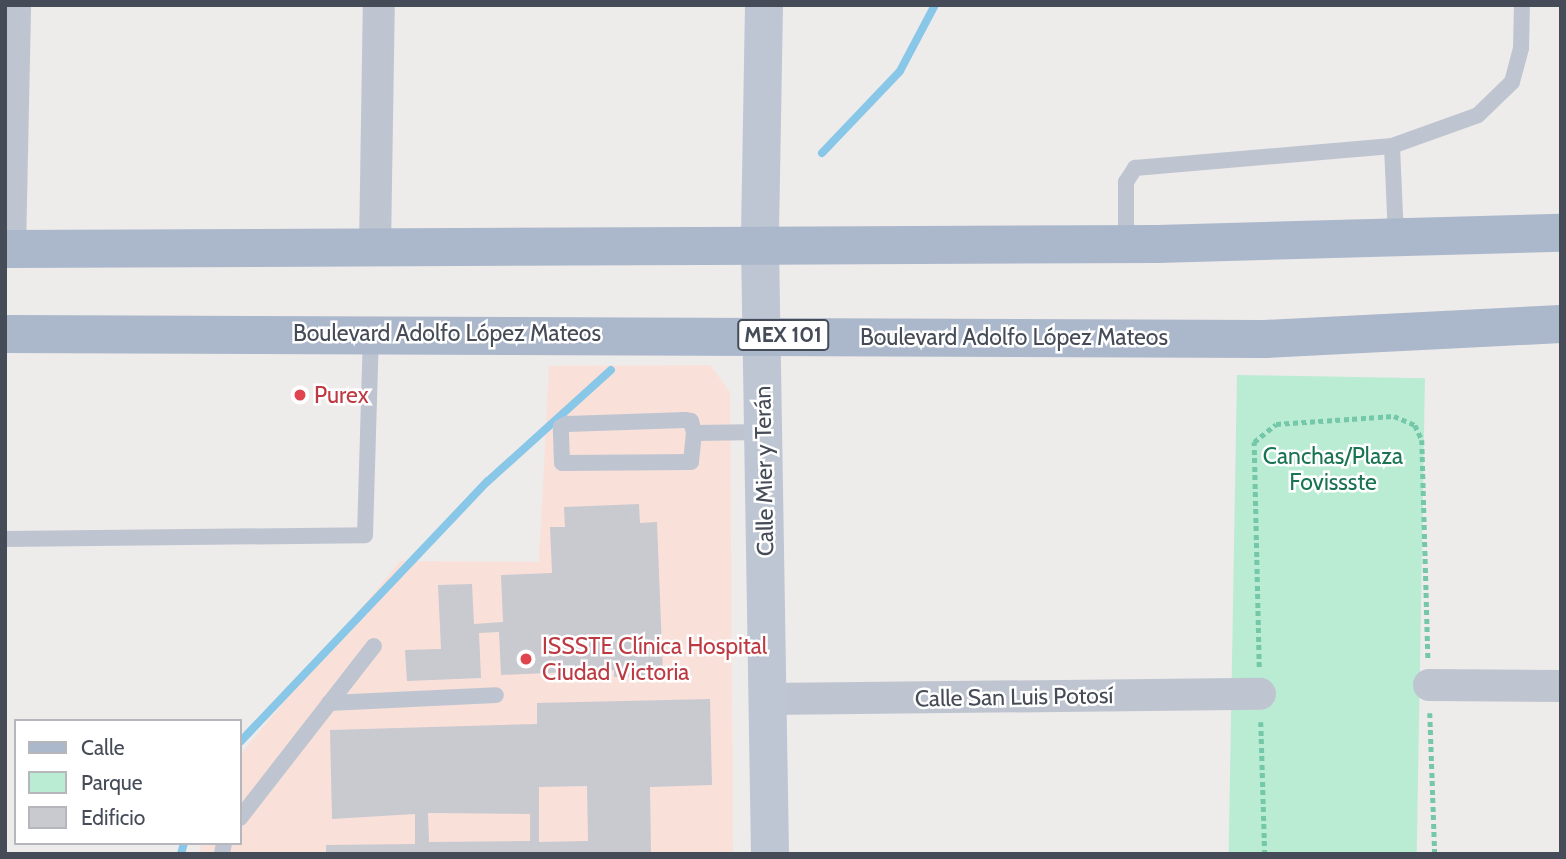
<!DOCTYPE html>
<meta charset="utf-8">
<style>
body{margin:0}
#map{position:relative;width:1566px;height:859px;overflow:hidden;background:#eeebeb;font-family:Cabin,sans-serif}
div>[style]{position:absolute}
.medical>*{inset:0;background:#f9e1da}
.green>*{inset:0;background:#baebd3;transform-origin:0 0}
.stream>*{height:8px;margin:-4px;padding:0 4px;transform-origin:4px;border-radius:4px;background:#88c7e7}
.building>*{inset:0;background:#c9c9d0}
.path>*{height:4.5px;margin-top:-2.25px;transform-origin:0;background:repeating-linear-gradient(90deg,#74c7a9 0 5px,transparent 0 8.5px)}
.lane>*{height:16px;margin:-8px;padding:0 8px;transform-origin:8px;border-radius:8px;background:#bfc5d0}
.street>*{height:32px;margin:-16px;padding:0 16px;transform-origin:16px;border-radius:16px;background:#bfc5d0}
.secondary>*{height:38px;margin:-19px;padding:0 19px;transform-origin:19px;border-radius:19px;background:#bec6d4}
.primary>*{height:38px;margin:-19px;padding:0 19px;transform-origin:19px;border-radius:19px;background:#abb7ca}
.dots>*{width:19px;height:19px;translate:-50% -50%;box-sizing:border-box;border:4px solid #fff;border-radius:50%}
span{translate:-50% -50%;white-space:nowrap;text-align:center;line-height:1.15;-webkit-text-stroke:5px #fff;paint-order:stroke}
.shield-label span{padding:2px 5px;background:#fff;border:2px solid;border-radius:5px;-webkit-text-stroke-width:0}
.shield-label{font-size:21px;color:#454c57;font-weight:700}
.street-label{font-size:23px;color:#454c57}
.health-label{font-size:23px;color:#be3a42}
.left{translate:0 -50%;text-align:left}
.park-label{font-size:23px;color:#1a7453}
.frame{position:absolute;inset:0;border:7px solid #454c57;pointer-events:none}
.legend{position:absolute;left:14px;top:719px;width:228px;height:126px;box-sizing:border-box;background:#fff;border:2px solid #b5b7bc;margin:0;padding:9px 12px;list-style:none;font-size:21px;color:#454c57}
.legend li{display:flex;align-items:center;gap:14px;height:35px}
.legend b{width:35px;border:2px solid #b5b7bc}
</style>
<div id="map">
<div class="medical">
<i style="clip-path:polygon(710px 365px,730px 392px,733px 854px,200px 854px,201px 843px,240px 843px,240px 755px,400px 561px,539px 562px,549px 366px)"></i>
</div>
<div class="green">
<i style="left:1237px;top:375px;width:188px;height:479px;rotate:1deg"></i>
</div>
<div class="stream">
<i style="left:822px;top:153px;width:113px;rotate:-46.4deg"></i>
<i style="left:900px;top:71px;width:75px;rotate:-62.1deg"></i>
<i style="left:240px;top:742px;width:359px;rotate:-46.5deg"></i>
<i style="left:487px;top:482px;width:167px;rotate:-42.1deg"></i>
<i style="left:181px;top:854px;width:11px;rotate:-75deg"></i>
</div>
<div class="building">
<i style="clip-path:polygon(639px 504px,640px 523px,657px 522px,663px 675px,614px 677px,614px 670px,501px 675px,499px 632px,479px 633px,481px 678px,407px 681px,405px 650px,441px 649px,438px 585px,472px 584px,474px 624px,503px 622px,501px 575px,552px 573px,550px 527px,565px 527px,564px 507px)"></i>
<i style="clip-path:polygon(evenodd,710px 699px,712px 785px,650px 787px,651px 854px,326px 854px,326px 845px,415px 844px,415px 814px,332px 819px,330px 730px,537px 724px,537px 703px,710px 699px,587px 786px,588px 841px,539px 842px,539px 787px,587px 786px,710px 699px,428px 813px,530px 814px,530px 841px,429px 842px,428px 813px)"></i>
</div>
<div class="path">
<i style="left:1259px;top:667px;width:225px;rotate:-91.3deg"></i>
<i style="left:1254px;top:442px;width:28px;rotate:-39deg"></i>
<i style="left:1276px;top:424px;width:118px;rotate:-3.9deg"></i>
<i style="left:1394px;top:416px;width:23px;rotate:23deg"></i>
<i style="left:1415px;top:425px;width:17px;rotate:65deg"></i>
<i style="left:1422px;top:440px;width:219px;rotate:88.4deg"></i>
<i style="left:1430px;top:713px;width:141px;rotate:88deg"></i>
<i style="left:1261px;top:722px;width:132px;rotate:88.3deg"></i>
</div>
<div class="lane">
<i style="left:1392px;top:146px;width:92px;rotate:87.5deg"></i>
<i style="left:1126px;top:244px;width:62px;rotate:-90deg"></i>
<i style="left:1126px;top:182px;width:17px;rotate:-57deg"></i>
<i style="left:1135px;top:168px;width:258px;rotate:-4.9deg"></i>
<i style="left:1392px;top:146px;width:91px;rotate:-19.8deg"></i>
<i style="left:1478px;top:115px;width:47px;rotate:-44.1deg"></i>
<i style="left:1512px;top:82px;width:35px;rotate:-75deg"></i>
<i style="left:1521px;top:48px;width:43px;rotate:-88.7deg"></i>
<i style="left:685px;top:420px;width:6px;rotate:9deg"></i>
<i style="left:691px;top:421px;width:12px;rotate:76deg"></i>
<i style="left:694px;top:433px;width:29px;rotate:96deg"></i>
<i style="left:691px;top:462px;width:129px;rotate:179.6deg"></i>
<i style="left:562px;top:463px;width:36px;rotate:-92deg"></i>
<i style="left:561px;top:427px;width:7px;rotate:-27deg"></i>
<i style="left:567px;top:424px;width:118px;rotate:-1.9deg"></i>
<i style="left:694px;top:433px;width:69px;rotate:-0.8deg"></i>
<i style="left:5px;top:539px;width:360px;rotate:-0.6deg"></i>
<i style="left:365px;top:535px;width:200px;rotate:-88.3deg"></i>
<i style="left:329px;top:703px;width:167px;rotate:-2.7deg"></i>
<i style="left:240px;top:818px;width:218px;rotate:-52.1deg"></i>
<i style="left:222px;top:854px;width:11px;rotate:-80deg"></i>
</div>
<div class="street">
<i style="left:375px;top:248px;width:243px;rotate:-89.1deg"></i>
<i style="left:10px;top:249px;width:244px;rotate:-88.8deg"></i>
<i style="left:1429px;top:685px;width:132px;rotate:0.4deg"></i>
<i style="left:767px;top:699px;width:493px;rotate:-0.6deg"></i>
</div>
<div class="secondary">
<i style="left:764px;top:5px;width:240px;rotate:91deg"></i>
<i style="left:760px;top:245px;width:609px;rotate:89.06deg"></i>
</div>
<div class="primary">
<i style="left:5px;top:249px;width:1152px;rotate:-0.25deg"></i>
<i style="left:1157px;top:244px;width:404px;rotate:-1.6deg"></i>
<i style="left:5px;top:334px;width:1260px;rotate:0.23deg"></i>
<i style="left:1265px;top:339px;width:296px;rotate:-2.9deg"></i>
</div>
<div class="dots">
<i style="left:300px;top:395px;background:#e0444e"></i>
<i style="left:526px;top:659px;background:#e0444e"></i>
</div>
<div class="shield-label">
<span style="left:783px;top:335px">MEX 101</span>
</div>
<div class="street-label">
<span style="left:447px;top:333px">Boulevard Adolfo López Mateos</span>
<span style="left:1014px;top:337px">Boulevard Adolfo López Mateos</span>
<span style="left:764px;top:471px;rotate:-91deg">Calle Mier y Terán</span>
<span style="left:1014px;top:697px;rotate:-1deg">Calle San Luis Potosí</span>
</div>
<div class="health-label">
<span class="left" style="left:314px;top:395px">Purex</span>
<span class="left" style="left:542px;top:659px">ISSSTE Clínica Hospital<br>Ciudad Victoria</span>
</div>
<div class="park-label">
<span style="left:1333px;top:469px">Canchas/Plaza<br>Fovissste</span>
</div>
<div class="frame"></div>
<ul class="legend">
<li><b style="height:9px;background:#abb7ca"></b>Calle</li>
<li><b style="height:19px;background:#baebd3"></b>Parque</li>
<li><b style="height:19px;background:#c9c9d0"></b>Edificio</li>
</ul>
</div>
